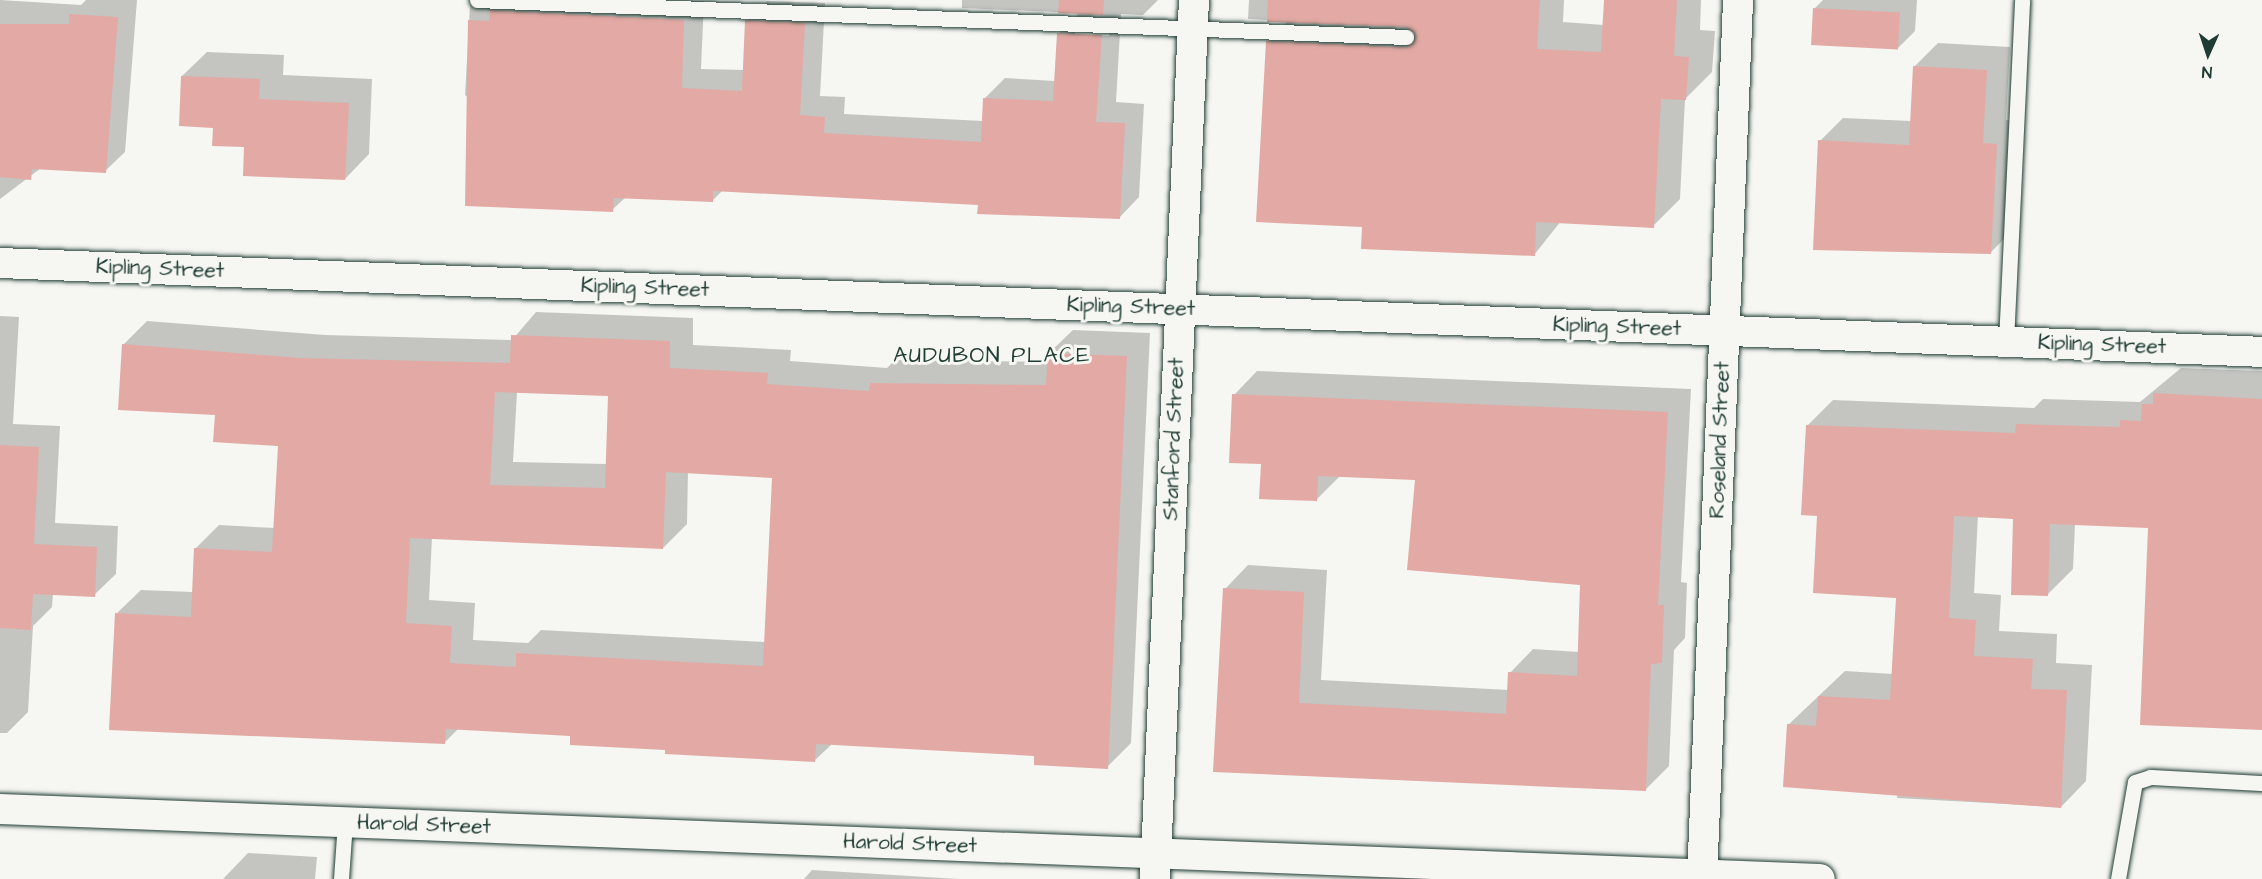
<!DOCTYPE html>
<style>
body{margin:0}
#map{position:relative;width:2262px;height:879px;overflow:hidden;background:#f6f6f2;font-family:"Architects Daughter",sans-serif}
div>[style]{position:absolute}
.shadow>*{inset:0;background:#0003}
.building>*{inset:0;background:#e3a9a4;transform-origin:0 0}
.roads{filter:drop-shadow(0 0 2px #1f3d34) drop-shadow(0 0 2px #1f3d34)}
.service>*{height:15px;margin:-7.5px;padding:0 7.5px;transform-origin:7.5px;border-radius:7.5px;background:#f6f6f2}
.minor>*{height:30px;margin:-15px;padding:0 15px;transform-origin:15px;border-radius:15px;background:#f6f6f2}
span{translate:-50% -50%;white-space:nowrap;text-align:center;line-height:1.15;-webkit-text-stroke:6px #f6f6f2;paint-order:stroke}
.street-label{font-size:21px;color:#1f3d34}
.neighbourhood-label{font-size:22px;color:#1f3d34;letter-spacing:1.5px}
.north{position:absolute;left:2178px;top:24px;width:60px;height:60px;-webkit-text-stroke:4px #f6f6f2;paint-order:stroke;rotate:183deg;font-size:16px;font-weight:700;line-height:24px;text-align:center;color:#1f3d34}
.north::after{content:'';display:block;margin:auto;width:21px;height:27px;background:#1f3d34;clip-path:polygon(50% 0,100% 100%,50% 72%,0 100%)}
</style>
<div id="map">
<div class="shadow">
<i style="clip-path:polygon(0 0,81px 5px,86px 0,137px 0,125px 152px,105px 171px,41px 168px,0 199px)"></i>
<i style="clip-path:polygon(evenodd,476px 0,704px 1px,701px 69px,744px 70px,747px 21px,767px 1px,825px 3px,820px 96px,845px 97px,844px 114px,983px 121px,985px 98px,1005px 78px,1055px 81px,1058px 34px,1079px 13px,962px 8px,962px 0,1158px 0,1143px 15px,1121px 14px,1116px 102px,1144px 104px,1139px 197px,1119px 218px,979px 203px,723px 190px,712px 201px,626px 197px,612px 210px,465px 95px,470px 5px,476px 0,1075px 32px,1109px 33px,1109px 36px,1075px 35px,1075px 32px)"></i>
<i style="clip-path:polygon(1249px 0,1564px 0,1563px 22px,1604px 25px,1605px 0,1701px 0,1700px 30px,1715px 31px,1712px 72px,1685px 99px,1680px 199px,1653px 226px,1561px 221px,1534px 255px,1364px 226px,1267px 42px,1288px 21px,1248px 19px)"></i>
<i style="clip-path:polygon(1823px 0,1917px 0,1915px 31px,1898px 48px,1815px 8px)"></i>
<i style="clip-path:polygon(1938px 43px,2010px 47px,2006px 120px,2019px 121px,2013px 230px,1990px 253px,1820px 141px,1843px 118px,1911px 121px,1914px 67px)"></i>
<i style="clip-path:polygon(207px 52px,284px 55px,283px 75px,372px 79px,369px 154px,345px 179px,245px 146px,214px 126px,182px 76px)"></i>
<i style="clip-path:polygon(evenodd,536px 312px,693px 318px,693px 345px,791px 350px,790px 361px,887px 368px,895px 360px,1049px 362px,1049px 353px,1073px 330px,1150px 333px,1131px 743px,1107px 767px,1036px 754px,832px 744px,814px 761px,572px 734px,459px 728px,444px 743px,117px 613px,141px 590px,193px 592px,196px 548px,219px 525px,275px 528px,279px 444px,216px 414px,123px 345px,147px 321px,325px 335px,512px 340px,536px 312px,517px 392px,609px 395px,607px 464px,513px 462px,517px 392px,536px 312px,688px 472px,774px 476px,766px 642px,541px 630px,528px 643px,473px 640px,475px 603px,429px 600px,432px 537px,663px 548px,687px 524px,688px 472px)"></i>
<i style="clip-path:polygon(0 316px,19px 317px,13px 424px,60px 426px,55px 523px,118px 526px,116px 574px,94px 595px,53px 593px,52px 607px,33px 626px,28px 712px,7px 733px,0 733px)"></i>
<i style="clip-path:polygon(2181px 368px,2262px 371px,2262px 728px,2150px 527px,2075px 524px,2073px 569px,2048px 594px,2014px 517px,1978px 515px,1974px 593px,2001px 595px,1999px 631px,2057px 634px,2056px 663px,2092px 665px,2086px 781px,2061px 807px,1897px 798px,1898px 792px,1788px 725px,1845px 671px,1893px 674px,1897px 596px,1819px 515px,1808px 425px,1833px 400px,2034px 408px,2043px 399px,2140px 402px)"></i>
<i style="clip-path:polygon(1257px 371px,1691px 389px,1681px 582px,1687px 583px,1685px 638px,1674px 650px,1669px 766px,1646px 789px,1215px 771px,1225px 589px,1248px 565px,1327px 570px,1321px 680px,1509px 690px,1510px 673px,1533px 649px,1579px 652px,1582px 583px,1416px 479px,1341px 475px,1317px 499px,1262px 463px,1234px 395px)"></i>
<i style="clip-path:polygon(248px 853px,317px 857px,315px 879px,223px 879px)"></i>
<i style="clip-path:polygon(812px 870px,959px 879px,804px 879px)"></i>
</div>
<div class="building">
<i style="clip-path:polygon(1059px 0,1104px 0,1103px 15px,1058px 13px)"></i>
<i style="clip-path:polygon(1268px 0,1540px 0,1537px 49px,1601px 52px,1604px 0,1677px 0,1674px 56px,1689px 57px,1686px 100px,1661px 99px,1654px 228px,1536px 222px,1535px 256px,1361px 249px,1362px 227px,1256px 222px,1266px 41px,1406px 47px,1416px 38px,1406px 27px,1267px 22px)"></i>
<i style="left:1813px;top:8px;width:87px;height:37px;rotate:3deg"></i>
<i style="clip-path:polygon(490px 10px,684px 20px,682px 88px,742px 91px,745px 20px,805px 23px,800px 115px,825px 117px,824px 133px,981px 142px,983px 98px,1053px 101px,1057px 33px,1102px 35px,1096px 122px,1125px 123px,1120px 219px,977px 214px,978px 205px,713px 191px,713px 202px,614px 198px,613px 212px,465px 206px,468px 20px,489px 21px)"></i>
<i style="clip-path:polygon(69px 14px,118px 17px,106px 173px,32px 169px,31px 180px,0 177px,0 24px,69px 24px)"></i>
<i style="clip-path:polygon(1913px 66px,1987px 70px,1983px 143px,1997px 144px,1991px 254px,1813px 250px,1818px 140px,1909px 145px)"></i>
<i style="clip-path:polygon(181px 76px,260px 79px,259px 99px,349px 103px,345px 180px,243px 176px,244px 147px,212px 146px,213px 128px,179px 126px)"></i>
<i style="clip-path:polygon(evenodd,511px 335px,670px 341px,670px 368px,768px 373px,767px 384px,869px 391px,870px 383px,1046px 385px,1048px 353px,1127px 356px,1108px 769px,1034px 765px,1034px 756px,816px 744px,815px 762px,665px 754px,665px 750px,570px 745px,570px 736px,446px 729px,445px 744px,109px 730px,115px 613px,191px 617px,194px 548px,272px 552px,278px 446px,213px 442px,215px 415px,118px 410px,122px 344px,300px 358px,510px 363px,511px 335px,495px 392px,608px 396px,605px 488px,490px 485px,495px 392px,511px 335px,666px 472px,772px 478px,763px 666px,516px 653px,516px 667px,450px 663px,452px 626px,406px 623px,410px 538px,663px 549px,666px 472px)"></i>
<i style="clip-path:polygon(2153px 393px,2262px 399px,2262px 730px,2140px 725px,2148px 528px,2050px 524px,2048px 596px,2011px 595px,2013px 519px,1954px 516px,1949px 618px,1976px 620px,1974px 656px,2033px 659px,2031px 689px,2067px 690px,2061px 808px,1783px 787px,1787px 724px,1816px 726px,1818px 696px,1890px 700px,1896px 598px,1813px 593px,1817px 516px,1801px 515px,1806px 425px,2015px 433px,2016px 424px,2120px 427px,2120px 420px,2141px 421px,2142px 404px,2153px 404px)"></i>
<i style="clip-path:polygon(1232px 394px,1668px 412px,1658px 605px,1664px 605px,1662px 663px,1651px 664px,1646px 791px,1213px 772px,1223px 588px,1304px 592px,1299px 703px,1506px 714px,1508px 672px,1577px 676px,1580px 585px,1407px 570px,1415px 480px,1318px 476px,1317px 501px,1259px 499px,1261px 464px,1229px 463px)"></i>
<i style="clip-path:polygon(0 445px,39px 447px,34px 544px,97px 547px,95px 597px,33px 594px,31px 630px,0 628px)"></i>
</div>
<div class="roads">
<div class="service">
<i style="left:477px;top:0;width:930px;rotate:2.28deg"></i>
<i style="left:2006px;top:342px;width:342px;rotate:-87.3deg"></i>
<i style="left:341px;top:879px;width:57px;rotate:-86deg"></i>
<i style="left:2118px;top:879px;width:98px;rotate:-80.1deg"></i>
<i style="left:2135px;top:782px;width:16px;rotate:-18deg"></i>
<i style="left:2150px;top:777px;width:112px;rotate:3.1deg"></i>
</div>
<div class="minor">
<i style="left:0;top:263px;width:2264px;rotate:2.25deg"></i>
<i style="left:0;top:809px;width:1821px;rotate:2.2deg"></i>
<i style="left:1155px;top:879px;width:880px;rotate:-87.46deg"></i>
<i style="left:1702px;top:879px;width:880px;rotate:-87.65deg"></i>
</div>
</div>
<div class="street-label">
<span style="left:160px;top:269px;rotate:2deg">Kipling Street</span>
<span style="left:645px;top:288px;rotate:2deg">Kipling Street</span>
<span style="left:1131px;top:307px;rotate:2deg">Kipling Street</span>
<span style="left:1617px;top:327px;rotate:2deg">Kipling Street</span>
<span style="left:2102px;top:345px;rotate:2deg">Kipling Street</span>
<span style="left:1174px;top:439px;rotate:-88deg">Stanford Street</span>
<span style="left:1720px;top:440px;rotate:-88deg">Roseland Street</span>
<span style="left:424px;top:825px;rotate:2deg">Harold Street</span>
<span style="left:910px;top:844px;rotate:2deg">Harold Street</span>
</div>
<div class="neighbourhood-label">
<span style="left:992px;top:356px">AUDUBON PLACE</span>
</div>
<div class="north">N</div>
</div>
